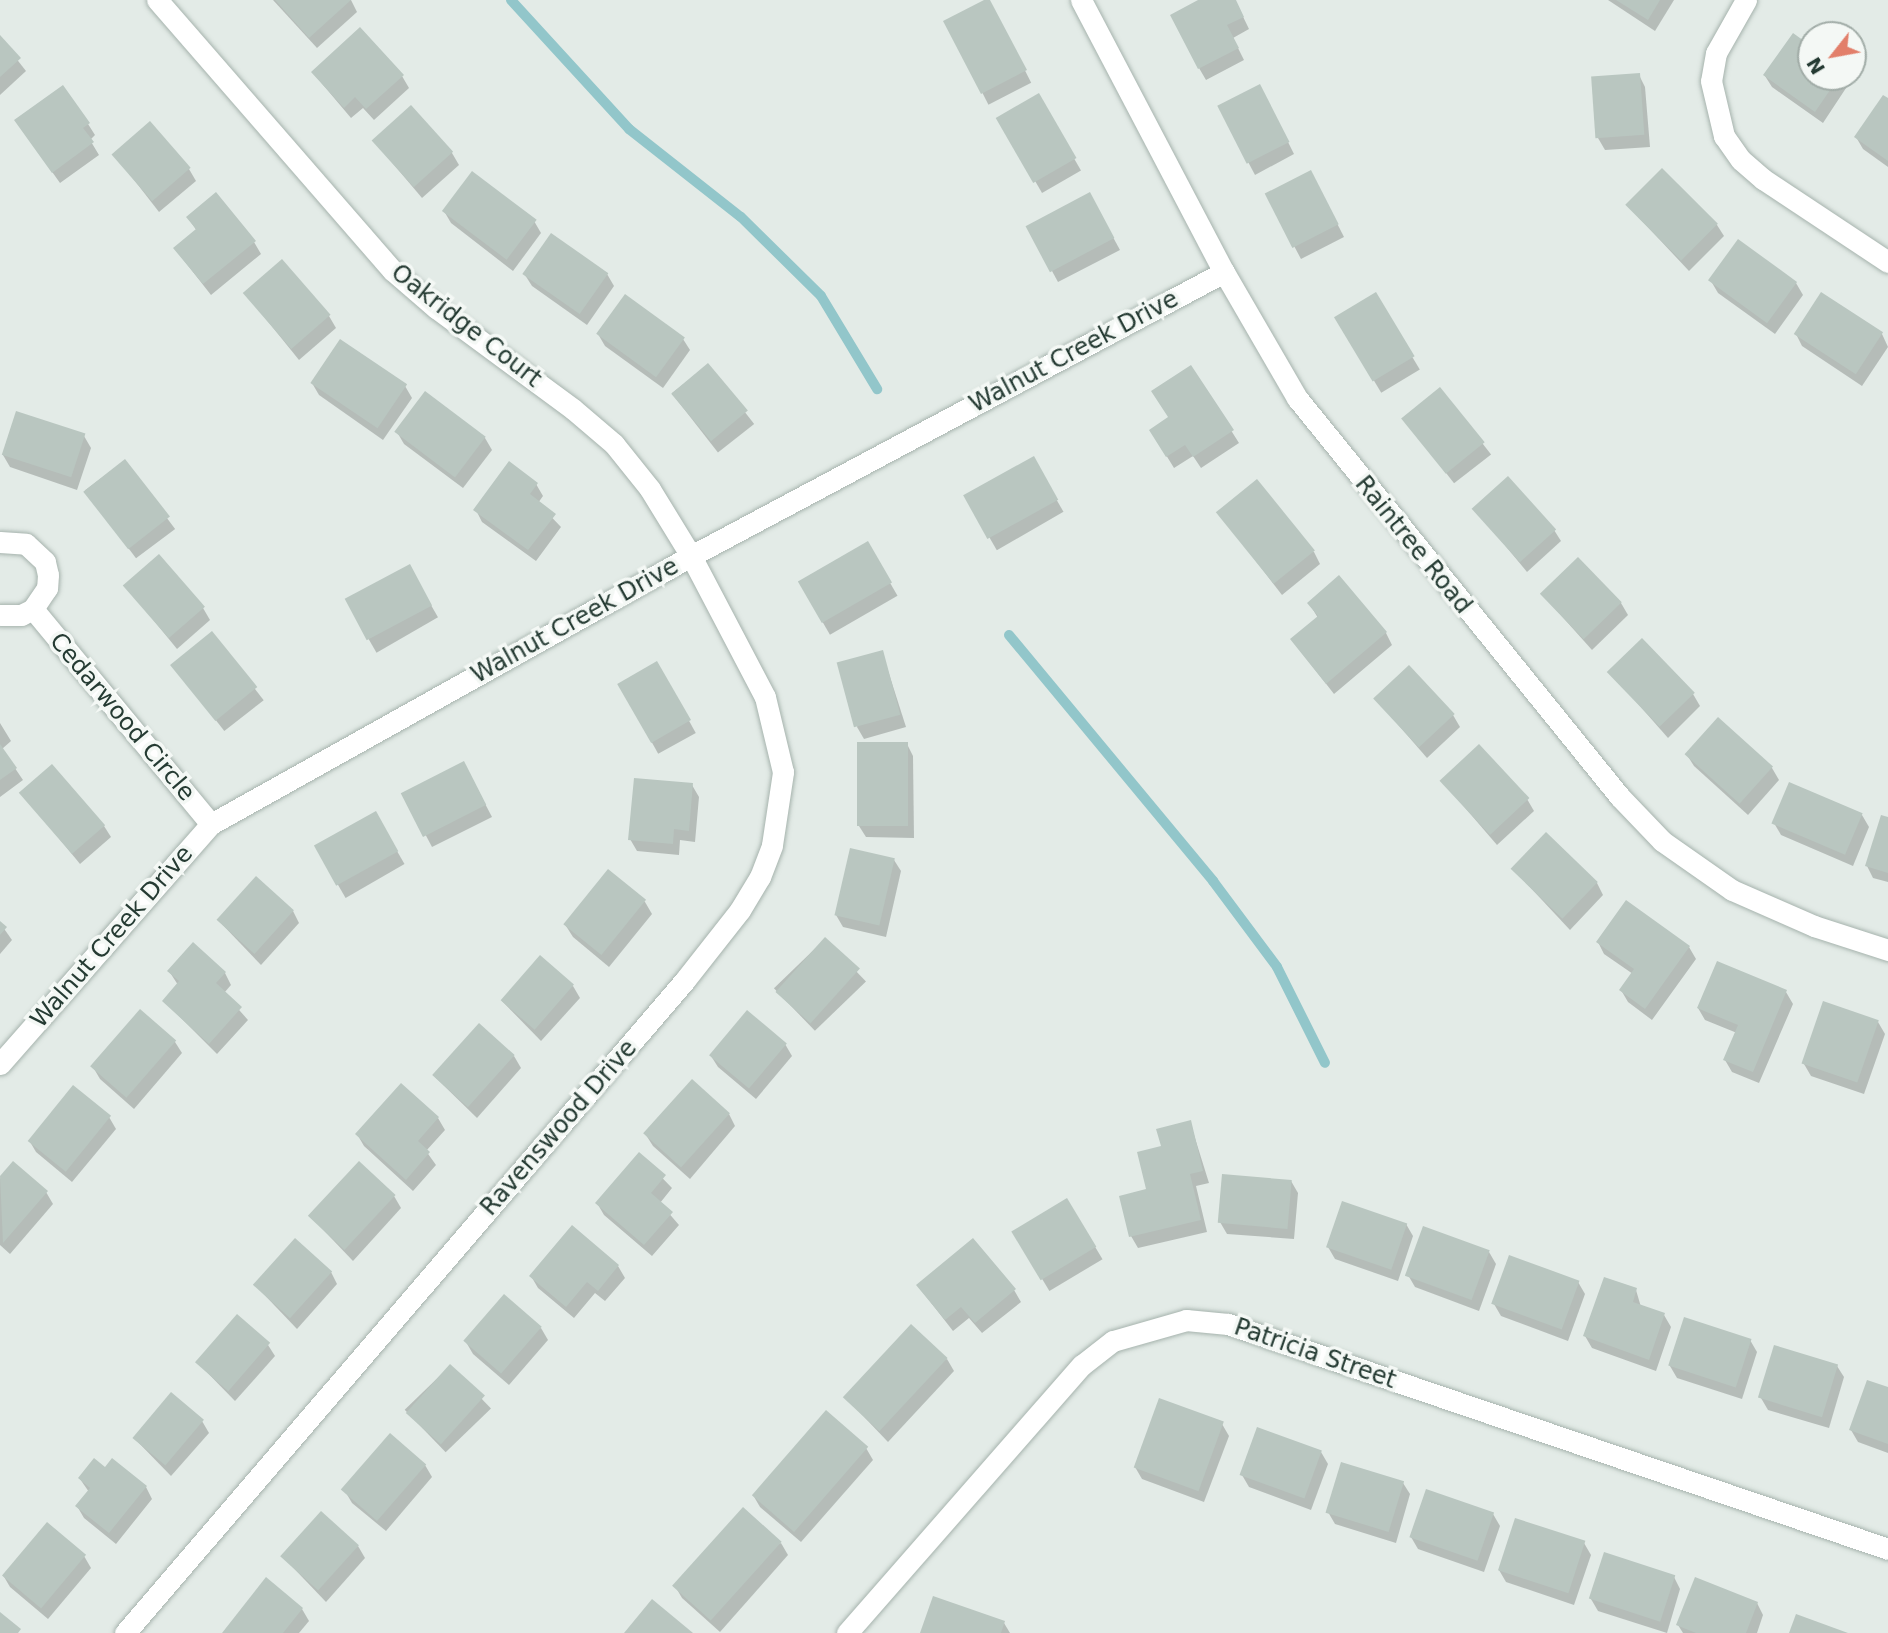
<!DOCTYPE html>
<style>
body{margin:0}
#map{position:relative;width:1888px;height:1633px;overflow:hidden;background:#e3ebe7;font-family:"DejaVu Sans",sans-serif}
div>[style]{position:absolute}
.shadow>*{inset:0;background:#0003;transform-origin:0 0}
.stream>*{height:10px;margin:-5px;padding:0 5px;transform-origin:5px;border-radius:5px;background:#92c6ca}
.building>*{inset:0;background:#b9c6c0;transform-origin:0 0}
.roads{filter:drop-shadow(0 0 2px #a6b3ad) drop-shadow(0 0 2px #a6b3ad)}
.minor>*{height:21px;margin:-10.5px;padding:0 10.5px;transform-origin:10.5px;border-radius:10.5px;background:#fff}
span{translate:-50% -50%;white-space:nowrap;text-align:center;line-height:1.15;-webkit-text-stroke:7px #f4f8f5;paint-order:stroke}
.street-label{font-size:24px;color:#253b33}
.north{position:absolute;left:1797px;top:21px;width:70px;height:70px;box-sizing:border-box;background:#f4f8f5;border:2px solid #a1aca7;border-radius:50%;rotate:239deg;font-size:19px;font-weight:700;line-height:28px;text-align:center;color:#253b33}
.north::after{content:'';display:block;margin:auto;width:24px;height:32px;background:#e27f6a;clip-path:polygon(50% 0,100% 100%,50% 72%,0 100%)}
</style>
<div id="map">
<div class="shadow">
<i style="clip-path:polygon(273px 0,351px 0,357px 12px,317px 48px)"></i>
<i style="left:989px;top:0;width:93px;height:48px;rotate:63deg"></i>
<i style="clip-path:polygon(1202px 0,1235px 0,1249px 29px,1233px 38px,1244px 60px,1206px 80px,1199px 68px)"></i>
<i style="clip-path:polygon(1608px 0,1674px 0,1655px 31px)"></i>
<i style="clip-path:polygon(0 38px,26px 71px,0 95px)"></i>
<i style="clip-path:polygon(1811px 48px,1811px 77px,1847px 77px,1850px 82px,1823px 123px,1772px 87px,1765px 76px)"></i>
<i style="clip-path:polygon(313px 73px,402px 76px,409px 88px,374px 120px,363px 108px,351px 118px)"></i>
<i style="clip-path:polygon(1639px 75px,1645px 87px,1650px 147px,1605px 150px,1598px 138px)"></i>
<i style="left:1038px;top:96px;width:86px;height:45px;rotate:60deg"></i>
<i style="clip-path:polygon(1266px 98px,1294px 154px,1255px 175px,1219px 107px)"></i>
<i style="clip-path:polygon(1888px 100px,1888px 167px,1863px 149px,1856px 137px)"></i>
<i style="clip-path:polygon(16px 121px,88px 124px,95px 135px,90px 140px,99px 155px,60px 183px)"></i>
<i style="clip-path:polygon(374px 141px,452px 153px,459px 165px,422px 198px)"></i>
<i style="clip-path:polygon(114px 154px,189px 169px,196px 181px,159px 212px)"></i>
<i style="clip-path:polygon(1317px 184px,1344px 237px,1301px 259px,1267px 195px)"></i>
<i style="clip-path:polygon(1096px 206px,1120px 250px,1058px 282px,1028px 227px)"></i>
<i style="clip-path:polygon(1628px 206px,1717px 225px,1724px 236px,1689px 271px)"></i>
<i style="clip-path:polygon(444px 211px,534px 221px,541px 233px,513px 271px,451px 223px)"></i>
<i style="clip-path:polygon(188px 218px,254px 242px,261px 254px,211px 295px,175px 249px,197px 231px)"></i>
<i style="clip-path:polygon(607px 274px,614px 286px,587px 325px,532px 286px,525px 275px)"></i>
<i style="clip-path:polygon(1711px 281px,1796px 283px,1803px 295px,1775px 334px,1718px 293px)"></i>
<i style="clip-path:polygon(245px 293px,329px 316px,336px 328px,299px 360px)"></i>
<i style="left:1375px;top:295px;width:87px;height:45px;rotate:59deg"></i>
<i style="clip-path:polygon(598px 334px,683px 339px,690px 350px,663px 388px,605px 346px)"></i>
<i style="clip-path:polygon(1796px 334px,1882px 334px,1888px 347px,1862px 386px,1802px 346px)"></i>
<i style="left:708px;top:365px;width:75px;height:46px;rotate:52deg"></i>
<i style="clip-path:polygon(1191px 367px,1239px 443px,1201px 468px,1193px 456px,1174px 468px,1158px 442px)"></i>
<i style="clip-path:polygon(312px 383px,405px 386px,412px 398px,383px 440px,319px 395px)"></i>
<i style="left:1440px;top:389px;width:83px;height:47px;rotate:52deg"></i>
<i style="clip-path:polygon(397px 432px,485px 438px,492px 450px,463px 488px,404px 444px)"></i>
<i style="clip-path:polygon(84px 436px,91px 448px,77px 490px,10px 467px,3px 455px)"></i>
<i style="left:1033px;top:459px;width:61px;height:77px;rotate:60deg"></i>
<i style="left:124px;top:461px;width:85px;height:49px;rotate:53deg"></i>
<i style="clip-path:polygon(536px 484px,543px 496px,538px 503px,561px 527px,536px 561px,482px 522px,476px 510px)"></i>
<i style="clip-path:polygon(1475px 509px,1554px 530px,1561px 541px,1527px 572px)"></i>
<i style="clip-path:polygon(1219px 513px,1314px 552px,1320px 564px,1282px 595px)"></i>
<i style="left:867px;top:543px;width:61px;height:78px;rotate:60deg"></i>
<i style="left:409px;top:567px;width:58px;height:71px;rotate:60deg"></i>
<i style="clip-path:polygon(125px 585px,203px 608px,210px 620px,177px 649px)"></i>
<i style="clip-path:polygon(1542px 594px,1621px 603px,1628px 615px,1592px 650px)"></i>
<i style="clip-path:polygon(1309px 603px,1386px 633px,1392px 645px,1334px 694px,1292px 640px,1318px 618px)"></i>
<i style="left:212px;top:634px;width:84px;height:50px;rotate:52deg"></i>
<i style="clip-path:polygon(882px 652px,906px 727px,864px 739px,857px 727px)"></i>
<i style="left:657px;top:663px;width:80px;height:43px;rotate:61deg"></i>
<i style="clip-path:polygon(1610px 672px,1693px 694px,1700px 706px,1668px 738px)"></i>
<i style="clip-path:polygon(1375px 698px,1453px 715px,1460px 727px,1427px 758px)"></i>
<i style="clip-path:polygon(0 723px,11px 741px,2px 749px,23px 780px,0 797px)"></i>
<i style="clip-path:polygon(907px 744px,913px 756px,914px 838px,866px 837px,859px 826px)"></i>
<i style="clip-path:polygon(1687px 755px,1772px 768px,1779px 780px,1748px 815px,1694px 766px)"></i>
<i style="clip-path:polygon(470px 775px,492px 817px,432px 847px,404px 794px)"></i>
<i style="clip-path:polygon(1442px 781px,1527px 799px,1534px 811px,1497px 845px)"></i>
<i style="clip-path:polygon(692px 785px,699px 797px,695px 842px,680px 840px,679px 855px,637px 851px,630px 839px)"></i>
<i style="clip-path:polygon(22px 793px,104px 826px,111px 837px,80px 864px)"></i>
<i style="left:375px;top:813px;width:59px;height:68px;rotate:60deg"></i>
<i style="clip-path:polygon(1862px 815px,1869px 827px,1853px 866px,1781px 835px,1774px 823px)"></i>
<i style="clip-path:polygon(1888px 819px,1888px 882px,1873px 878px,1867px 866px)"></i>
<i style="clip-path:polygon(894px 860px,901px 871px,886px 937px,843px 927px,836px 915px)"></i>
<i style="clip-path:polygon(1513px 869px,1597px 883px,1603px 895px,1570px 930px)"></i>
<i style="clip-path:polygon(608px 872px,645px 902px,652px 914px,609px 967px,573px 937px,566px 926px)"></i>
<i style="clip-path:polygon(1626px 902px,1689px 947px,1696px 959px,1652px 1020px,1628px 1002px,1621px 990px,1633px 974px,1604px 954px,1598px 942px)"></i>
<i style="clip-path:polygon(293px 911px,299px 923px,261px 965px,218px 920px)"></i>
<i style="clip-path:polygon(0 923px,12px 940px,0 954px)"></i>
<i style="left:825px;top:939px;width:59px;height:71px;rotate:46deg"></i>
<i style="clip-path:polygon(169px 971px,225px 973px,231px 985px,224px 993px,248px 1020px,217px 1054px,164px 1001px,178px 985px)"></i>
<i style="clip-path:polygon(573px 986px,580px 998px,541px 1041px,502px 1001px)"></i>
<i style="clip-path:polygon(1786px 992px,1793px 1004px,1759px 1083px,1732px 1072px,1725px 1060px,1737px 1033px,1705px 1020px,1698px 1008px)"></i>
<i style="clip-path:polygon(140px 1012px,175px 1042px,182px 1053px,134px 1109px,100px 1079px,93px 1067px)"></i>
<i style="clip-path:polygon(1878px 1022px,1885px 1034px,1864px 1094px,1811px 1076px,1804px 1064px)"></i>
<i style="clip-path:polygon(785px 1044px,792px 1056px,756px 1099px,718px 1067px,711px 1056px)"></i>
<i style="clip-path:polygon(514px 1056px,521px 1068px,477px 1118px,435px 1077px)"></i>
<i style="clip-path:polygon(729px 1114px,735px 1126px,690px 1179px,653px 1146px,646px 1135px)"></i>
<i style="clip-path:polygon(109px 1117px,116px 1129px,72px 1182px,36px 1152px,29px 1140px)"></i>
<i style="clip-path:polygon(438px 1118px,445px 1130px,426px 1151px,436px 1165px,413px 1191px,364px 1146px,357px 1134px)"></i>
<i style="clip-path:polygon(1190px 1122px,1209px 1183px,1196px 1186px,1207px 1232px,1138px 1248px,1131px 1236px,1163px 1147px)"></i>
<i style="clip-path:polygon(639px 1154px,672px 1188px,660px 1203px,679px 1225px,652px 1256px,604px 1215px,597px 1203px)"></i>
<i style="clip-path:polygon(13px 1164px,46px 1192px,53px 1204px,10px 1254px,0 1245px,0 1179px)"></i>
<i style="clip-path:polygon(1291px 1181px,1298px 1193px,1294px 1239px,1227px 1234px,1220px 1222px)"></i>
<i style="clip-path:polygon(394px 1196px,401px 1208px,353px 1261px,311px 1217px)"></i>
<i style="left:1067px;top:1200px;width:69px;height:62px;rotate:59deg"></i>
<i style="clip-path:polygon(1406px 1224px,1413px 1236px,1398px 1281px,1335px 1259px,1328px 1247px)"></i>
<i style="clip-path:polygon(572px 1228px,618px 1266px,625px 1278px,605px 1301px,595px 1293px,574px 1318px,538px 1288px,531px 1276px)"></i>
<i style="clip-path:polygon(1489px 1252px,1496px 1264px,1479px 1311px,1415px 1287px,1408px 1275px)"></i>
<i style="clip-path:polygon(331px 1272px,337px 1284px,297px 1329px,255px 1285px)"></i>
<i style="clip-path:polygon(1578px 1282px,1585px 1294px,1568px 1341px,1501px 1316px,1494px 1304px)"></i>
<i style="clip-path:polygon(918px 1286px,1014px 1290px,1021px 1302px,982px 1333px,969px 1318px,953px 1331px)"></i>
<i style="clip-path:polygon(1636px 1290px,1641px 1307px,1664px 1315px,1671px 1327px,1656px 1371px,1592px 1348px,1585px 1336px)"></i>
<i style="clip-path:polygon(541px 1328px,548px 1340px,509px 1385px,473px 1354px,466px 1342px)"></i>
<i style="clip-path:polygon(1750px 1340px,1757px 1352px,1742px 1399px,1677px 1378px,1670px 1366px)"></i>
<i style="clip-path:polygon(268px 1345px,275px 1356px,235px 1401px,196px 1361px)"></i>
<i style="clip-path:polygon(947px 1359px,954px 1371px,888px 1442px,846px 1398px)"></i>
<i style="left:450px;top:1366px;width:59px;height:63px;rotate:46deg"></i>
<i style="clip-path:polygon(1837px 1366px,1844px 1377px,1829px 1428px,1768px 1410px,1761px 1398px)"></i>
<i style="clip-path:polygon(1888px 1389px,1888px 1453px,1858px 1442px,1851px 1430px)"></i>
<i style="clip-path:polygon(202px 1421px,209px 1433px,171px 1476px,134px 1438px)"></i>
<i style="clip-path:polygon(1222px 1424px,1229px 1436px,1204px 1502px,1142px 1479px,1135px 1467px)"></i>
<i style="clip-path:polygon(866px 1448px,873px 1460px,801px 1542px,760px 1507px,753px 1495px)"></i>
<i style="clip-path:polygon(1321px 1452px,1328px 1464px,1311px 1510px,1249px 1487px,1242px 1475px)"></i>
<i style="clip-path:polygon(425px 1465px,432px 1477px,386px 1531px,352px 1503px,345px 1491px)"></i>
<i style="clip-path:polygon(105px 1469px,146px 1487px,152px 1499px,116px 1544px,84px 1518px,77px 1506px,89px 1492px,80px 1479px)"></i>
<i style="clip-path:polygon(1403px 1483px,1410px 1494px,1396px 1543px,1335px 1524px,1328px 1512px)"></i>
<i style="clip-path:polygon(1493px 1514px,1500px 1526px,1484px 1572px,1418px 1549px,1411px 1537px)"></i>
<i style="clip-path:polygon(781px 1543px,788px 1555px,720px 1632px,682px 1598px,675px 1586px)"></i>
<i style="clip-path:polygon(1584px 1543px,1591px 1555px,1574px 1605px,1506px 1582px,1499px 1570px)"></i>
<i style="clip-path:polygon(358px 1546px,365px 1558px,326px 1602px,283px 1557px)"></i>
<i style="clip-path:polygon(84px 1556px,91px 1568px,48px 1619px,10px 1587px,3px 1575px)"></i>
<i style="clip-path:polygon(1674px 1577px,1680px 1589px,1667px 1633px,1598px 1611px,1591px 1599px)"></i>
<i style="clip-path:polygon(266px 1579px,302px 1609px,309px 1621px,299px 1633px,223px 1633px)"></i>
<i style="clip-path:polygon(1757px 1603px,1763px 1615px,1757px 1633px,1683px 1633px,1678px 1625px)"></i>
<i style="clip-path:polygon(1004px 1623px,1010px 1633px,921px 1633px)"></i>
</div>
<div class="stream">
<i style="left:511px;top:0;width:175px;rotate:47.5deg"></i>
<i style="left:629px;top:129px;width:142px;rotate:38.2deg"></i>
<i style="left:741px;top:217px;width:112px;rotate:44.6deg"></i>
<i style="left:821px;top:296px;width:109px;rotate:58.9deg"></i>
<i style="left:1009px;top:635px;width:320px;rotate:50.3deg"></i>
<i style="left:1213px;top:881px;width:107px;rotate:53.3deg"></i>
<i style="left:1277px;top:967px;width:107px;rotate:63.4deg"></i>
</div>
<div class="building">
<i style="clip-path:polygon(275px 0,351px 0,309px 38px)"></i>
<i style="clip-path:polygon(984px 0,990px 0,1027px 70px,981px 94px,943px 21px)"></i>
<i style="clip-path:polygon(1198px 0,1236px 0,1244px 17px,1227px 25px,1239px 48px,1198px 69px,1170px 15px)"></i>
<i style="clip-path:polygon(1616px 0,1660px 0,1648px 20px)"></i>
<i style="clip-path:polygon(360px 27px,404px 75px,366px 109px,355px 97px,344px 108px,311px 72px)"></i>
<i style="clip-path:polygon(1793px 33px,1811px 46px,1811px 77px,1839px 77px,1815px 112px,1763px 75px)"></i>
<i style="clip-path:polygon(0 35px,21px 58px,0 77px)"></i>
<i style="left:1640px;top:73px;width:62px;height:49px;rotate:86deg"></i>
<i style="left:1260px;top:84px;width:65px;height:48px;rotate:63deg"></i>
<i style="clip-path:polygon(63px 85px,90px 123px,83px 128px,94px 142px,52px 173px,14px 120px)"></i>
<i style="left:1039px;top:93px;width:75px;height:50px;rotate:60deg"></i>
<i style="clip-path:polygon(1883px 95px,1888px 98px,1888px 161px,1854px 137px)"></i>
<i style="left:411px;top:105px;width:63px;height:53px;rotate:48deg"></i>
<i style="left:150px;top:121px;width:62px;height:51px;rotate:49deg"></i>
<i style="left:1662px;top:168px;width:79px;height:52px;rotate:45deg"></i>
<i style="left:1311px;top:170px;width:61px;height:52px;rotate:63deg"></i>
<i style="left:472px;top:171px;width:81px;height:50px;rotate:37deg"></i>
<i style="clip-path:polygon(216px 192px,256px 241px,203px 284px,173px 248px,196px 229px,186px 217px)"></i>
<i style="left:1090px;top:192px;width:52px;height:73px;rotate:62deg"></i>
<i style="left:551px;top:233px;width:70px;height:50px;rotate:35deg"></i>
<i style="left:1738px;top:239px;width:73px;height:51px;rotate:36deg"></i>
<i style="left:282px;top:259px;width:74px;height:52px;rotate:49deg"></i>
<i style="left:1376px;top:292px;width:75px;height:49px;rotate:59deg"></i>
<i style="left:1821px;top:292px;width:74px;height:50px;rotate:33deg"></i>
<i style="left:625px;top:294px;width:74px;height:49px;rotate:36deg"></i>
<i style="left:340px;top:339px;width:81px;height:53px;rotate:34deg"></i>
<i style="left:708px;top:363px;width:62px;height:48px;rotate:50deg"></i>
<i style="clip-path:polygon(1191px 365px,1234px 430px,1193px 457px,1185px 445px,1166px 457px,1149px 430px,1168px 417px,1151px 391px)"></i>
<i style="left:1440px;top:387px;width:71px;height:50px;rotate:51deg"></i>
<i style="left:425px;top:391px;width:76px;height:51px;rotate:37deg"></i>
<i style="left:16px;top:411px;width:73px;height:46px;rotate:18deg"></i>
<i style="left:1034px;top:456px;width:50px;height:81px;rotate:61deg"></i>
<i style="left:125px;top:459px;width:73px;height:53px;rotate:52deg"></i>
<i style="clip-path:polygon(509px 461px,538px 483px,530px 494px,556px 514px,528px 550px,473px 510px)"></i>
<i style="left:1508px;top:476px;width:72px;height:49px;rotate:48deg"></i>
<i style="left:1257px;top:479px;width:92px;height:53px;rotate:51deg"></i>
<i style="left:868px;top:541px;width:48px;height:81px;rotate:60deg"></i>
<i style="left:159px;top:554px;width:70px;height:48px;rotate:49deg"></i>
<i style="left:1578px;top:557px;width:63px;height:53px;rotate:46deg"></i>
<i style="left:410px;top:564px;width:47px;height:74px;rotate:62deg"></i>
<i style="clip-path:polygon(1339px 575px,1387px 632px,1326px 684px,1290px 639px,1318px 616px,1307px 603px)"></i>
<i style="left:212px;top:631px;width:72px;height:54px;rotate:51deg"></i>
<i style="left:1642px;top:638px;width:76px;height:49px;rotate:46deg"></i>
<i style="left:883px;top:650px;width:67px;height:48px;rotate:75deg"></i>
<i style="left:657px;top:661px;width:68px;height:46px;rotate:60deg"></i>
<i style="left:1409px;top:665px;width:67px;height:49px;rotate:47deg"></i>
<i style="left:1718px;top:717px;width:74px;height:50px;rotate:42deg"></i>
<i style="left:857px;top:742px;width:51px;height:84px"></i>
<i style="clip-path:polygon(0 744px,17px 768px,0 780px)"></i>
<i style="left:1479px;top:744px;width:74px;height:54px;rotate:47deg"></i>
<i style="left:464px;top:761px;width:49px;height:71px;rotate:63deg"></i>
<i style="left:52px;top:764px;width:81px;height:44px;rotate:49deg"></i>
<i style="clip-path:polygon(634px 778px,693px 783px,689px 831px,674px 829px,673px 844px,628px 840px)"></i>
<i style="left:1789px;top:782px;width:80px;height:45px;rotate:23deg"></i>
<i style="left:376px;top:811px;width:46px;height:71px;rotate:61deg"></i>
<i style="clip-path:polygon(1881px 815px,1888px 817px,1888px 873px,1865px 866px)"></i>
<i style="left:1546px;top:832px;width:72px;height:51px;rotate:44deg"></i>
<i style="left:850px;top:848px;width:46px;height:69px;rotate:13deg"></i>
<i style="left:608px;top:869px;width:49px;height:71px;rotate:39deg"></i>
<i style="left:256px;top:876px;width:51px;height:59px;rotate:42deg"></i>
<i style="clip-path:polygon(1626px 900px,1690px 946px,1645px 1009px,1619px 990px,1634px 969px,1596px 942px)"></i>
<i style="clip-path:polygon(0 921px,7px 927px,0 935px)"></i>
<i style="left:825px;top:937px;width:47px;height:74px;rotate:42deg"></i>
<i style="clip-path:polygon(193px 942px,226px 972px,216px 983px,242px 1007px,209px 1044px,162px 1001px,179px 981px,167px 971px)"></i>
<i style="left:540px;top:955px;width:45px;height:60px;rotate:41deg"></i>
<i style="clip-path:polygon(1717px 961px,1787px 990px,1753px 1072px,1723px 1060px,1738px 1025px,1697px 1008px)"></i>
<i style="left:1823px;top:1001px;width:59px;height:66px;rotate:19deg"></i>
<i style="left:140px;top:1009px;width:48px;height:76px;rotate:41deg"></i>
<i style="left:747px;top:1010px;width:52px;height:59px;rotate:40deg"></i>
<i style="left:479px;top:1023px;width:48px;height:70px;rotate:42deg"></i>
<i style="left:692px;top:1079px;width:51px;height:73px;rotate:42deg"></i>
<i style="clip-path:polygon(401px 1083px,439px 1117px,418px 1141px,430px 1152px,406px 1180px,355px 1134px)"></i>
<i style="left:73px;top:1085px;width:49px;height:72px;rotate:39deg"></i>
<i style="clip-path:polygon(1191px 1120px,1203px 1171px,1190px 1174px,1201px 1220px,1129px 1237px,1119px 1196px,1146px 1189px,1137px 1152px,1161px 1146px,1156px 1129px)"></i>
<i style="clip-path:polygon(639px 1152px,666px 1175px,651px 1193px,673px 1212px,644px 1245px,595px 1203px)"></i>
<i style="clip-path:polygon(13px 1161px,48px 1191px,3px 1243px,0 1176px)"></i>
<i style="left:359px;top:1161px;width:50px;height:75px;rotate:43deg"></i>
<i style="left:1222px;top:1174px;width:70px;height:49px;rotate:5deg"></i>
<i style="left:1067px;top:1198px;width:57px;height:65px;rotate:59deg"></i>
<i style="left:1342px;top:1201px;width:69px;height:49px;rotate:19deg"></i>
<i style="clip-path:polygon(572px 1225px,619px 1265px,598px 1291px,587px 1282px,566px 1307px,529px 1276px)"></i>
<i style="left:1423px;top:1226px;width:71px;height:53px;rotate:20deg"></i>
<i style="left:295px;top:1238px;width:50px;height:63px;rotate:42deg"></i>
<i style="clip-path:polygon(973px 1238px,1016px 1289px,975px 1323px,961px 1307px,945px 1320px,916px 1285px)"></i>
<i style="left:1509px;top:1255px;width:75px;height:52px;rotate:20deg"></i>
<i style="clip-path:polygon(1604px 1277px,1637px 1288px,1633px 1302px,1665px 1313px,1649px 1360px,1583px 1336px)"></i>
<i style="left:504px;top:1294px;width:50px;height:62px;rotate:41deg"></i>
<i style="left:237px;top:1314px;width:44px;height:64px;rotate:41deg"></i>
<i style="left:1684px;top:1317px;width:71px;height:51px;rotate:18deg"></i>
<i style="left:911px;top:1324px;width:50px;height:100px;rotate:43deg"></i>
<i style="left:1774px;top:1345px;width:67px;height:55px;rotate:17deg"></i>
<i style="left:450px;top:1364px;width:47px;height:66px;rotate:42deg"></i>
<i style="clip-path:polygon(1867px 1380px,1888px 1387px,1888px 1444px,1849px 1430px)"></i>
<i style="left:171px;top:1392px;width:43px;height:60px;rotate:40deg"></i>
<i style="left:1159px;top:1398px;width:69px;height:74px;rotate:20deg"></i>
<i style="left:826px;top:1410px;width:56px;height:113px;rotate:41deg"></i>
<i style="left:1257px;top:1427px;width:69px;height:51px;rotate:20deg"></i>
<i style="left:390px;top:1433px;width:48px;height:75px;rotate:41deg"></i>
<i style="clip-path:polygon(94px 1458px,105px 1467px,112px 1458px,147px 1486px,109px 1533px,75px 1506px,90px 1488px,78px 1478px)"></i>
<i style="left:1341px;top:1462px;width:66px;height:53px;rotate:17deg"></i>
<i style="left:1426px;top:1489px;width:72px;height:51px;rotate:19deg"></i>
<i style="left:743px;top:1507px;width:52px;height:106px;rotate:42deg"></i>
<i style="left:321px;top:1511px;width:51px;height:61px;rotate:42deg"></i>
<i style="left:1515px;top:1518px;width:74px;height:55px;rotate:18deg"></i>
<i style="left:47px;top:1522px;width:51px;height:70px;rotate:40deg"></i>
<i style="left:1604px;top:1552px;width:75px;height:49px;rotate:18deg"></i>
<i style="clip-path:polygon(266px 1577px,303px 1608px,283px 1633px,222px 1633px)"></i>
<i style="clip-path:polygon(1695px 1577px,1758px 1602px,1746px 1633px,1696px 1633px,1676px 1625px)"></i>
<i style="clip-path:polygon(933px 1596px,1005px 1621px,1001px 1633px,920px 1633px)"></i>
<i style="clip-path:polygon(652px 1599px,693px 1633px,624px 1633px)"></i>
<i style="clip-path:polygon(0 1612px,21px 1629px,18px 1633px,0 1633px)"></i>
<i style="clip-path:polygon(1796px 1614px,1848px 1633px,1789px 1633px)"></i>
</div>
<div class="roads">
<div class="minor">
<i style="left:1081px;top:0;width:307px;rotate:62.3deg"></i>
<i style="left:1224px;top:272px;width:146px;rotate:59.9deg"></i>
<i style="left:1297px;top:398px;width:513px;rotate:51.01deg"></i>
<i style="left:1620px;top:797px;width:61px;rotate:46.3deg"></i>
<i style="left:1662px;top:841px;width:85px;rotate:35deg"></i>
<i style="left:1732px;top:890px;width:90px;rotate:23.7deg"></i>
<i style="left:1814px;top:926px;width:78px;rotate:18deg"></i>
<i style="left:1746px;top:0;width:61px;rotate:119.5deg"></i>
<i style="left:1716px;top:53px;width:28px;rotate:100deg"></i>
<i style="left:1711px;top:81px;width:57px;rotate:76.7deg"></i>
<i style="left:1724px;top:136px;width:29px;rotate:55deg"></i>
<i style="left:1741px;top:160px;width:29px;rotate:41deg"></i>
<i style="left:1763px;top:179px;width:150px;rotate:33.6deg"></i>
<i style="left:0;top:542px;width:26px;rotate:4deg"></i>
<i style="left:26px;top:544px;width:26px;rotate:43deg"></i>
<i style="left:45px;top:562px;width:13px;rotate:77deg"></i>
<i style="left:48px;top:575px;width:13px;rotate:94deg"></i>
<i style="left:47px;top:588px;width:25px;rotate:124deg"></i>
<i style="left:33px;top:609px;width:13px;rotate:153deg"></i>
<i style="left:21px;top:615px;width:21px;rotate:180deg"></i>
<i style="left:33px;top:609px;width:279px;rotate:50.4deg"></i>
<i style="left:0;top:1064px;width:320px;rotate:-48.7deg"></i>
<i style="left:211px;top:824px;width:550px;rotate:-29.18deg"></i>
<i style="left:691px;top:556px;width:604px;rotate:-28.05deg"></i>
<i style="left:125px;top:1633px;width:860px;rotate:-49.38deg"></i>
<i style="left:685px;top:980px;width:89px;rotate:-51.8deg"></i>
<i style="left:740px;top:910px;width:39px;rotate:-59deg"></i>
<i style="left:760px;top:877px;width:34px;rotate:-69deg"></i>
<i style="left:772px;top:845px;width:74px;rotate:-81.4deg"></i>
<i style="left:783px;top:772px;width:77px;rotate:-103.5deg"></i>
<i style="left:765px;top:697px;width:159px;rotate:-117.7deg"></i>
<i style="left:691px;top:556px;width:79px;rotate:-121.5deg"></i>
<i style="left:650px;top:489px;width:58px;rotate:-128.7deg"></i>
<i style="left:614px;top:444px;width:54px;rotate:-139.5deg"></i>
<i style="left:573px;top:409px;width:170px;rotate:-143.6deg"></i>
<i style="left:436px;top:308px;width:58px;rotate:-139.2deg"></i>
<i style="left:392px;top:270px;width:358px;rotate:-131deg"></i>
<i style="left:847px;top:1633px;width:356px;rotate:-48.8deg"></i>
<i style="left:1082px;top:1365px;width:39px;rotate:-38deg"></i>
<i style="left:1113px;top:1341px;width:76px;rotate:-16deg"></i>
<i style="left:1186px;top:1320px;width:42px;rotate:5.4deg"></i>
<i style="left:1228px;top:1324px;width:697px;rotate:18.82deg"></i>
</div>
</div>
<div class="street-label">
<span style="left:466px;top:326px;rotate:38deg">Oakridge Court</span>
<span style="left:1074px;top:352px;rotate:-28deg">Walnut Creek Drive</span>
<span style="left:1413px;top:545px;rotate:51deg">Raintree Road</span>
<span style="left:575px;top:621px;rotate:-29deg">Walnut Creek Drive</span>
<span style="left:122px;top:717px;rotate:50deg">Cedarwood Circle</span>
<span style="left:112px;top:937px;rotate:-49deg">Walnut Creek Drive</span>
<span style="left:559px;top:1128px;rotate:-49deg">Ravenswood Drive</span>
<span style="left:1315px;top:1354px;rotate:19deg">Patricia Street</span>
</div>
<div class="north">N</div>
</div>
